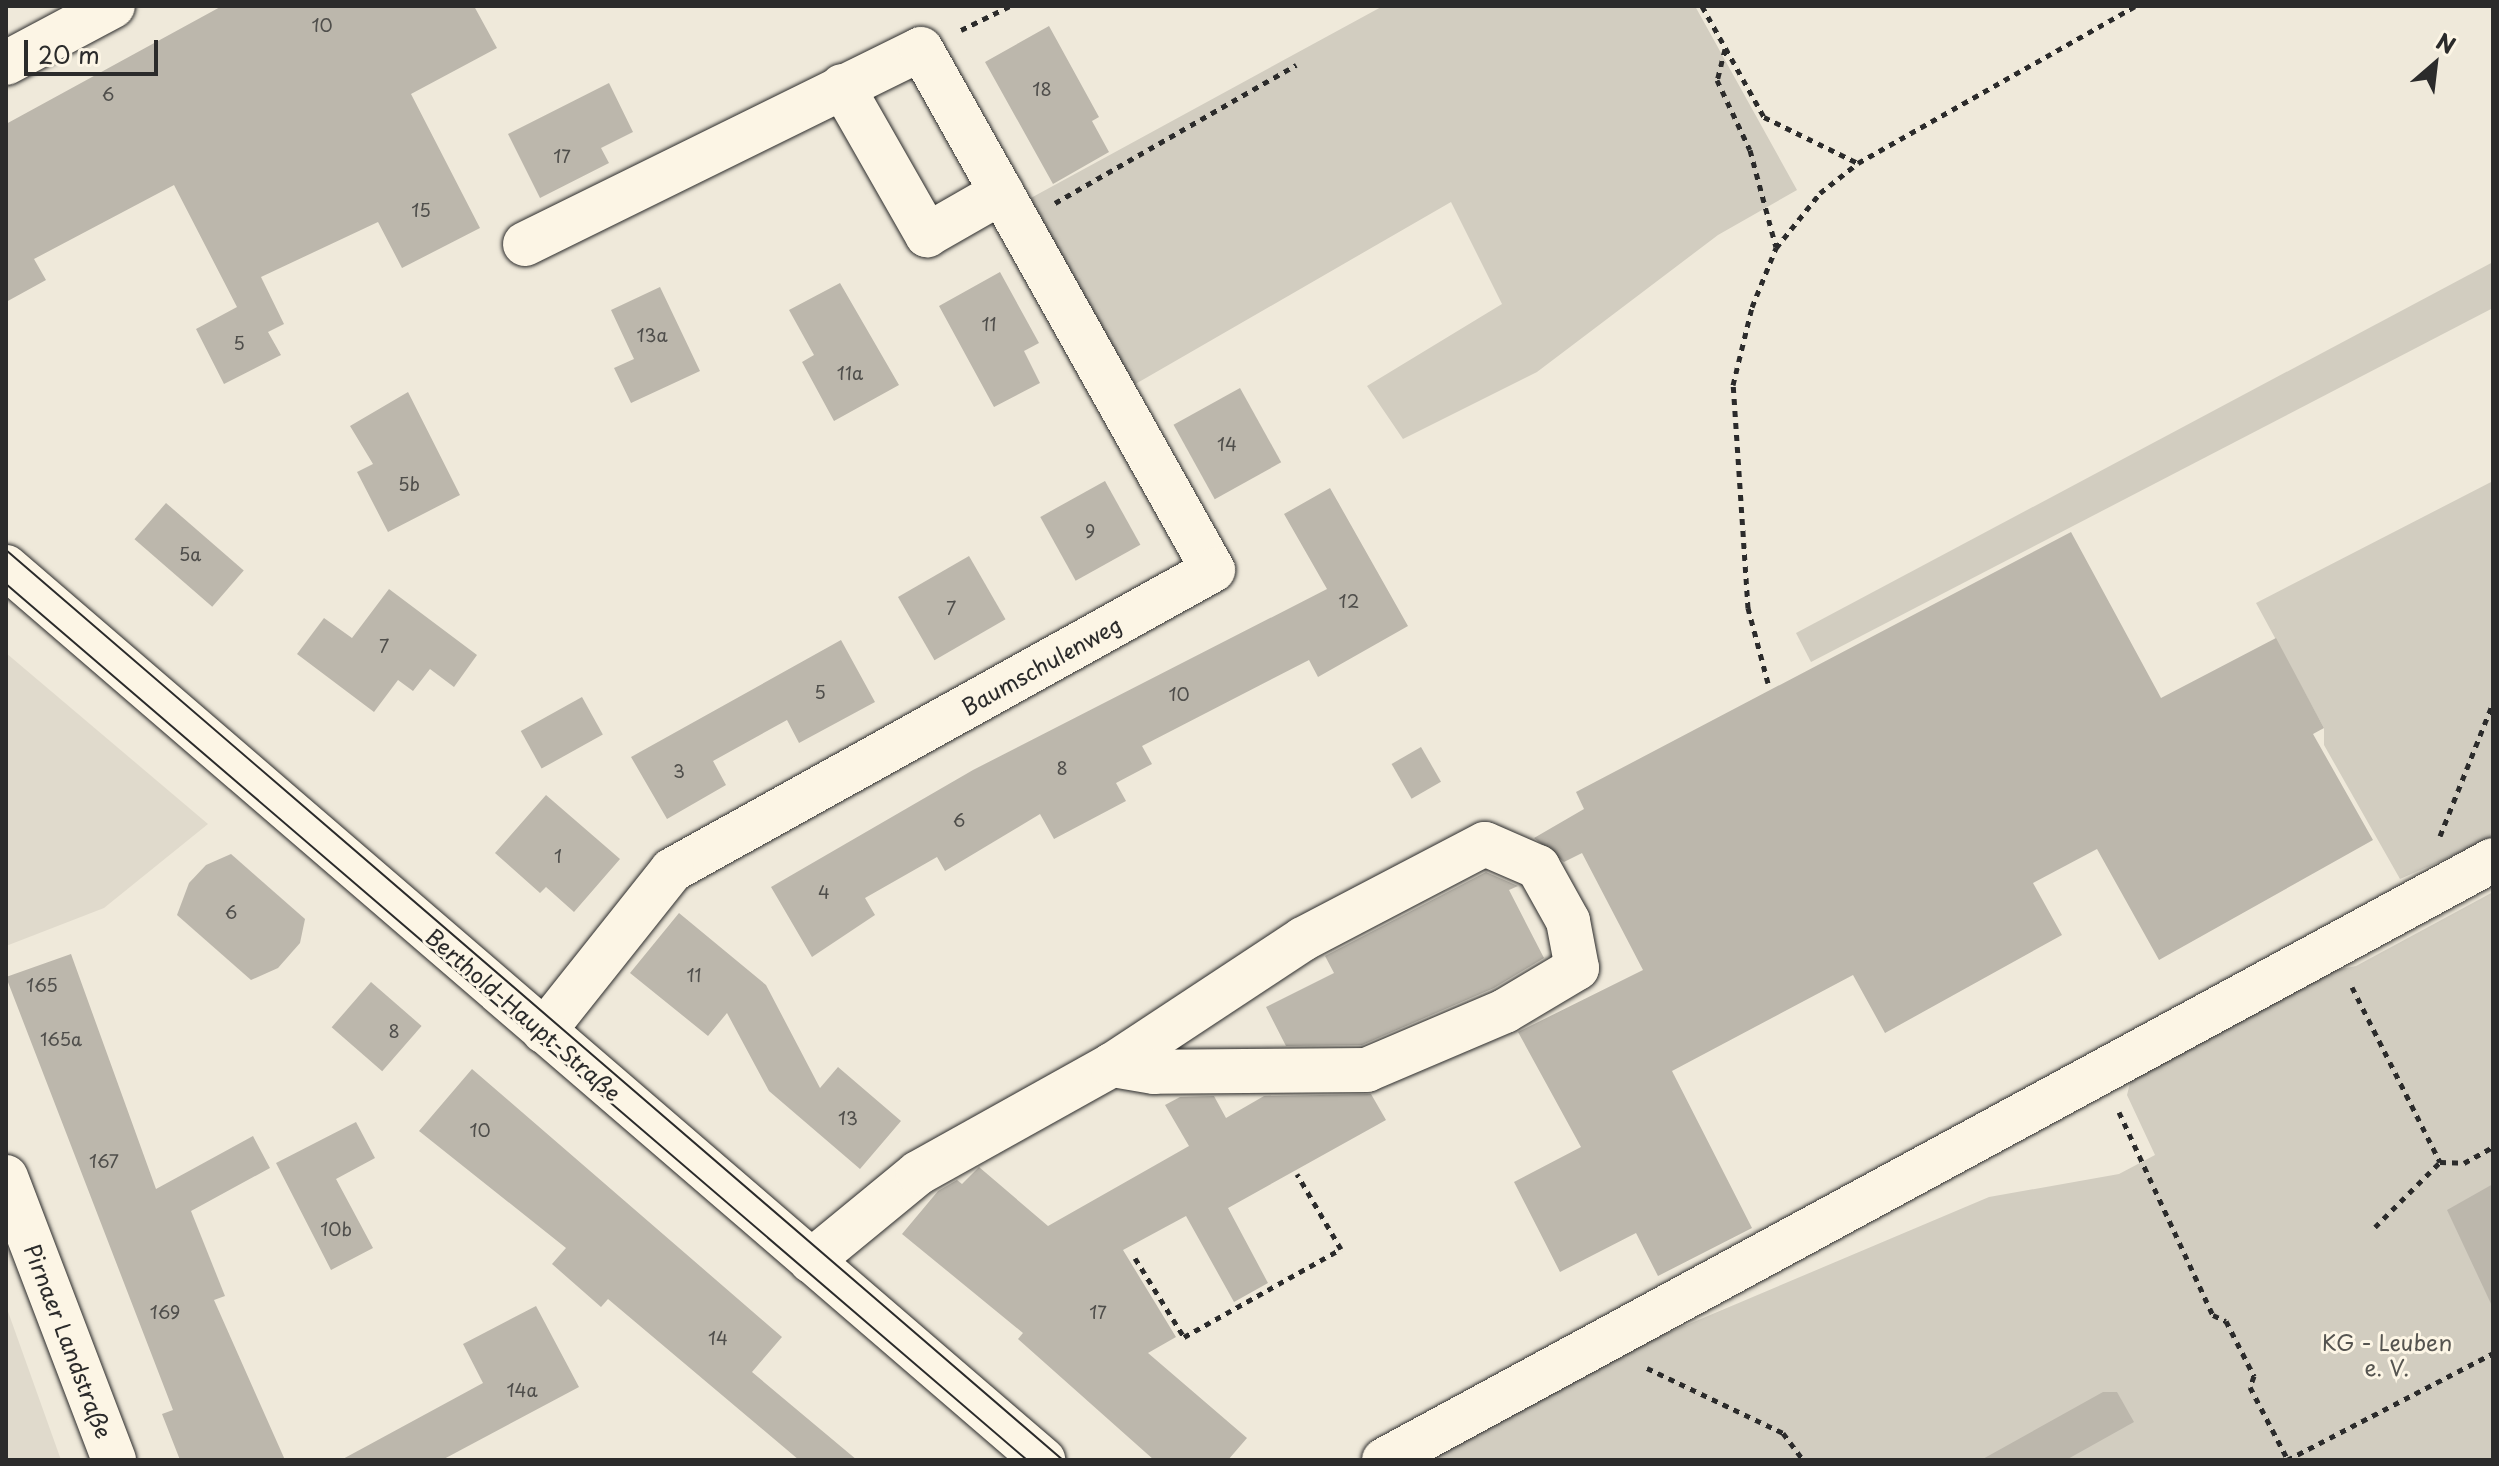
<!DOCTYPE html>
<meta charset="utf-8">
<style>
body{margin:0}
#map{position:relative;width:2499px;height:1466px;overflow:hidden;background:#efe9da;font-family:"Playpen Sans",sans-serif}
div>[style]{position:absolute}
.built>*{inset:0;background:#e0dacc}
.green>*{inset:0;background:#d2cdc0}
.building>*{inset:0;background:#bcb7ac;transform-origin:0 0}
.path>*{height:5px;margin-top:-2.5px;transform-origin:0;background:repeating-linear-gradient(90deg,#2b2b2b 0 6px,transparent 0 12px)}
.roads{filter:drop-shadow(0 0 2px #2b2b2b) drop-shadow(0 0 2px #2b2b2b)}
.minor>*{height:44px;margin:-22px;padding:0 22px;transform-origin:22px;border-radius:22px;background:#fcf5e5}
.tram>*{height:2px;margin:-1px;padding:0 1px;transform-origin:1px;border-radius:1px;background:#2b2b2b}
span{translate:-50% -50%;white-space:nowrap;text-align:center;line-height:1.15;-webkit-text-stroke:6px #fcf5e5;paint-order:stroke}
.number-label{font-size:18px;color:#4f4e4b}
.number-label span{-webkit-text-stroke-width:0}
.street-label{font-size:22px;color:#2b2b2b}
.park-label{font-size:22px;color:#555450}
.frame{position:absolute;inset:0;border:8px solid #2b2b2b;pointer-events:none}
.north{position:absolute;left:2395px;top:24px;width:80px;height:80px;-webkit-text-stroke:6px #fcf5e5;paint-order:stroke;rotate:28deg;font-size:22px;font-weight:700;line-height:32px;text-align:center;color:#2b2b2b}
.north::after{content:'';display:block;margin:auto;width:28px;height:36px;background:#2b2b2b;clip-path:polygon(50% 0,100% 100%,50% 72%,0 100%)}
.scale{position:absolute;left:24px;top:40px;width:134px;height:36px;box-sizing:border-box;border:4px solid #2b2b2b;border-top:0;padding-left:10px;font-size:24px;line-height:28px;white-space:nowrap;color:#2b2b2b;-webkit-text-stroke:6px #fcf5e5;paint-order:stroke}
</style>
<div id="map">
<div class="built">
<i style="clip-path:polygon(6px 653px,208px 824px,104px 908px,6px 946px)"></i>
<i style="clip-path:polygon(6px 1306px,61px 1460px,6px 1460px)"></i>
</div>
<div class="green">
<i style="clip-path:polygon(1383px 6px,1695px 6px,1797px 190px,1718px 235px,1537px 372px,1403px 439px,1367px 386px,1502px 304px,1451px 202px,1132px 386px,1029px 199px)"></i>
<i style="clip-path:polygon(2493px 262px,2493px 308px,1811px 662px,1796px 633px)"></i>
<i style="clip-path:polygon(2493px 481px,2493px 838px,2400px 879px,2324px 745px,2324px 728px,2256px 603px)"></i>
<i style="clip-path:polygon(2493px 892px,2493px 1460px,1418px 1460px,1651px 1340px,1989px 1197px,2119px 1174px,2155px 1155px,2127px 1095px,2132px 1075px,2307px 976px,2356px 966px)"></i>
</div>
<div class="building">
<i style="clip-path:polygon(222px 6px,474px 6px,497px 48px,411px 94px,480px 228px,402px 268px,378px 222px,261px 277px,284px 324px,268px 332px,281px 355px,224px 384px,196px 329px,237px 307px,174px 185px,34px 259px,46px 280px,6px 302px,6px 124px)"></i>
<i style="clip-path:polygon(1049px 26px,1099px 117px,1092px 121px,1109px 152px,1053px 184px,985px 62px)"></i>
<i style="clip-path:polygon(609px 83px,633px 132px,601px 148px,609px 163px,540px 198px,508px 134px)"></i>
<i style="clip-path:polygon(1000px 272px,1039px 343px,1024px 351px,1040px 383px,994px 407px,939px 306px)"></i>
<i style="clip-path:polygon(840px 283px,899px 385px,834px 421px,802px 362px,814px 355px,789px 310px)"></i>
<i style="clip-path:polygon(660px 287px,700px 371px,631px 403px,614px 368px,634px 359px,611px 310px)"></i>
<i style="left:1240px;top:388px;width:85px;height:76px;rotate:61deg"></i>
<i style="clip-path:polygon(408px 392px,460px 495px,388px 532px,357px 472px,373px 464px,350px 426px)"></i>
<i style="left:1105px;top:481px;width:73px;height:74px;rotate:61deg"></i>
<i style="clip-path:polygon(1330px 488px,1408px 626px,1318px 677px,1309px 660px,1142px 746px,1152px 764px,1116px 783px,1126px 801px,1054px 839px,1040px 814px,945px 871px,937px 857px,865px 898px,875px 915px,812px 957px,771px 887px,973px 770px,1327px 589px,1284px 514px)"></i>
<i style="left:166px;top:503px;width:103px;height:48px;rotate:41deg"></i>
<i style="clip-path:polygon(2071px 532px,2161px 698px,2276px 638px,2324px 728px,2313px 734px,2373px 840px,2159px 960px,2097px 849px,2033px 883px,2062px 935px,1885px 1033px,1853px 975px,1672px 1071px,1752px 1228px,1658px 1276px,1636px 1233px,1560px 1272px,1514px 1182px,1581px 1147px,1518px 1032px,1643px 970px,1582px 853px,1564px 862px,1534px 838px,1584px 809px,1576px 792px)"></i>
<i style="left:969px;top:556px;width:73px;height:82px;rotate:60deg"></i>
<i style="clip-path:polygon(389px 589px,477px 655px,454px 687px,430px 669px,413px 691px,398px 680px,374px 712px,297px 654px,324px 618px,352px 638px)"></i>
<i style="clip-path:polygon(841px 640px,875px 702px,799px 743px,787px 720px,713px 761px,726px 785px,667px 819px,631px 757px)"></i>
<i style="left:582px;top:697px;width:43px;height:70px;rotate:61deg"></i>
<i style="left:1421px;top:747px;width:40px;height:34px;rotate:60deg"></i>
<i style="clip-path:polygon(546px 795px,620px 859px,574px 912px,546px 887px,540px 893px,495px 853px)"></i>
<i style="clip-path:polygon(231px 854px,305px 919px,300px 943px,278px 968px,251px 980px,177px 915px,189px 883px,206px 865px)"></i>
<i style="clip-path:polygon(1486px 872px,1518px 886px,1509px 890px,1544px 958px,1494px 988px,1362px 1045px,1286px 1046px,1266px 1007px,1334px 973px,1325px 956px)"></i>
<i style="clip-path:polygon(679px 913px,766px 985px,820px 1088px,838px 1067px,901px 1121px,860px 1169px,769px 1091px,727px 1013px,708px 1036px,630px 973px)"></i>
<i style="clip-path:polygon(71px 954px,156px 1189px,253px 1136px,270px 1168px,191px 1211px,225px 1296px,214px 1300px,285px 1460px,180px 1460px,162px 1414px,173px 1410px,6px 977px)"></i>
<i style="left:371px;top:982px;width:67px;height:60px;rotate:41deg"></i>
<i style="clip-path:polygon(472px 1069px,782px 1337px,752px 1372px,857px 1460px,799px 1460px,608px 1299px,601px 1307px,552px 1264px,566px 1248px,419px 1131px)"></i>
<i style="clip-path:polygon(1371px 1094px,1386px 1120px,1228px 1208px,1268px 1283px,1234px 1302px,1186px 1216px,1123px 1250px,1176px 1337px,1148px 1353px,1247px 1438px,1228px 1460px,1154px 1460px,1018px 1339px,1023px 1333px,902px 1234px,938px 1191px,957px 1180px,962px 1184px,979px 1167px,1048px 1226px,1189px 1146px,1165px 1105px,1180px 1097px,1214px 1096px,1226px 1118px,1264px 1096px)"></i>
<i style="clip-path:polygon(356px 1122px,375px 1158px,336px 1179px,373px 1248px,331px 1270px,276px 1163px)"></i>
<i style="clip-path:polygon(2493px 1184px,2493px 1308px,2447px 1210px)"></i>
<i style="clip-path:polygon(536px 1306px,579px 1387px,442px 1460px,341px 1460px,483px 1383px,463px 1344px)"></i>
<i style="clip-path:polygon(2103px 1392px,2117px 1392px,2134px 1422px,2066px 1460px,1981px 1460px)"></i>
</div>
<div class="path">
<i style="left:1702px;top:6px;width:127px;rotate:60.8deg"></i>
<i style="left:1764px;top:117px;width:105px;rotate:26.1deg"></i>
<i style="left:1858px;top:163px;width:318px;rotate:-29.5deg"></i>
<i style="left:961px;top:30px;width:55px;rotate:-26.1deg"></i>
<i style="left:1725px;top:49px;width:32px;rotate:104deg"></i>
<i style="left:1717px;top:80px;width:77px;rotate:64.8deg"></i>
<i style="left:1750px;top:150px;width:100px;rotate:75deg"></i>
<i style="left:1055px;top:203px;width:278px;rotate:-29.8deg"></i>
<i style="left:1768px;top:683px;width:78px;rotate:-104.9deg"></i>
<i style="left:1748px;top:608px;width:224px;rotate:-93.8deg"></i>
<i style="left:1733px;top:385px;width:80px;rotate:-76.3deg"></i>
<i style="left:1752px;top:307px;width:64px;rotate:-67.9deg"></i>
<i style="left:1776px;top:248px;width:70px;rotate:-51.3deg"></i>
<i style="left:1820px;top:193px;width:48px;rotate:-38.3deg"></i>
<i style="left:2440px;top:836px;width:143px;rotate:-68.3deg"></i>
<i style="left:2352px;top:987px;width:196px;rotate:63.3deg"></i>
<i style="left:2440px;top:1162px;width:24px;rotate:2deg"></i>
<i style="left:2464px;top:1163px;width:33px;rotate:-29deg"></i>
<i style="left:2119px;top:1112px;width:224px;rotate:65.2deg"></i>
<i style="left:2213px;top:1315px;width:14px;rotate:25deg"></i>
<i style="left:2226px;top:1321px;width:62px;rotate:63deg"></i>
<i style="left:2254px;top:1376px;width:12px;rotate:110deg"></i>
<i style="left:2250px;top:1387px;width:82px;rotate:62.5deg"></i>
<i style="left:2375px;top:1227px;width:92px;rotate:-45deg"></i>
<i style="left:1135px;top:1258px;width:93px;rotate:58.2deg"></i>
<i style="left:1184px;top:1337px;width:180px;rotate:-29.3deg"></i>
<i style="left:1341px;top:1249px;width:87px;rotate:-120.4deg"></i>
<i style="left:1647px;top:1368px;width:151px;rotate:25.5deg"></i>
<i style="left:1783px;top:1433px;width:34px;rotate:53deg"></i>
<i style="left:2287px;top:1460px;width:232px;rotate:-27.4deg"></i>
</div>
<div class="roads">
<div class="minor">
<i style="left:6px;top:63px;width:121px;rotate:-28deg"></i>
<i style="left:842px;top:86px;width:172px;rotate:60.3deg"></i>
<i style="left:927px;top:235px;width:86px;rotate:-29.8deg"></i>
<i style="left:525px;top:244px;width:441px;rotate:-26.2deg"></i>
<i style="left:921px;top:49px;width:597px;rotate:60.73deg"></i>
<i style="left:1213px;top:570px;width:619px;rotate:150.99deg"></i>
<i style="left:672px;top:870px;width:206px;rotate:128.5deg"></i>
<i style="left:6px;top:567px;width:1369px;rotate:40.73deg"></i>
<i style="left:6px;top:1177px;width:303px;rotate:69.1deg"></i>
<i style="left:811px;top:1261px;width:139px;rotate:-39.4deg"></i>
<i style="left:918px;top:1173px;width:222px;rotate:-29.1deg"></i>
<i style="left:1112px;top:1065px;width:229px;rotate:-33.4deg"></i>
<i style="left:1303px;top:939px;width:205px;rotate:-27.6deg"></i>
<i style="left:1485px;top:844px;width:58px;rotate:23.5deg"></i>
<i style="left:1538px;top:867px;width:62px;rotate:60.9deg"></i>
<i style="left:1568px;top:921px;width:48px;rotate:79.2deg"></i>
<i style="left:1577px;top:968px;width:84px;rotate:149.2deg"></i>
<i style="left:1505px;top:1011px;width:150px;rotate:156.9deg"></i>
<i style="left:1367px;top:1070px;width:213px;rotate:179.5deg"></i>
<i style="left:1154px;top:1072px;width:43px;rotate:-170.5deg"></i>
<i style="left:1384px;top:1460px;width:1261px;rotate:-28.41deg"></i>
</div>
</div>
<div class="tram">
<i style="left:6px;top:550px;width:1395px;rotate:40.73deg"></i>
<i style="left:6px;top:584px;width:1345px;rotate:40.63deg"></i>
</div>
<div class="number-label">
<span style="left:322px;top:25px">10</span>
<span style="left:1042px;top:89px">18</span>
<span style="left:108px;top:94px">6</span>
<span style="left:562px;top:156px">17</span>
<span style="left:421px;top:210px">15</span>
<span style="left:989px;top:324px">11</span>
<span style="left:652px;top:335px">13a</span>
<span style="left:239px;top:343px">5</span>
<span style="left:850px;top:373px">11a</span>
<span style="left:1227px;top:444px">14</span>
<span style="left:409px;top:484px">5b</span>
<span style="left:1090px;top:531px">9</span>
<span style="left:190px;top:554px">5a</span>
<span style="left:1349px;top:601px">12</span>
<span style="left:951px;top:608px">7</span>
<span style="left:384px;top:646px">7</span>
<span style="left:820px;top:692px">5</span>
<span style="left:1179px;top:694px">10</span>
<span style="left:1062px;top:768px">8</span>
<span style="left:679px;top:771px">3</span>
<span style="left:959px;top:820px">6</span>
<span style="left:558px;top:856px">1</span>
<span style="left:824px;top:892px">4</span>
<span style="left:231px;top:912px">6</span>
<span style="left:694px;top:975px">11</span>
<span style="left:42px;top:985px">165</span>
<span style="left:394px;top:1031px">8</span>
<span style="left:61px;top:1039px">165a</span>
<span style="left:848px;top:1118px">13</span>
<span style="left:480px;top:1130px">10</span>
<span style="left:104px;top:1161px">167</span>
<span style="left:336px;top:1229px">10b</span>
<span style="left:165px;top:1312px">169</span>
<span style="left:1098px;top:1312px">17</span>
<span style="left:718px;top:1338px">14</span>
<span style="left:522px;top:1390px">14a</span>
</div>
<div class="street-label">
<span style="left:1041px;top:665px;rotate:-29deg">Baumschulenweg</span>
<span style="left:524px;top:1014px;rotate:41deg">Berthold-Haupt-Straße</span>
<span style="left:69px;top:1341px;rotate:69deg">Pirnaer Landstraße</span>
</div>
<div class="park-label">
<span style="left:2387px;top:1354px">KG - Leuben<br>e. V.</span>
</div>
<div class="frame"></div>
<div class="north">N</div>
<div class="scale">20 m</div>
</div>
